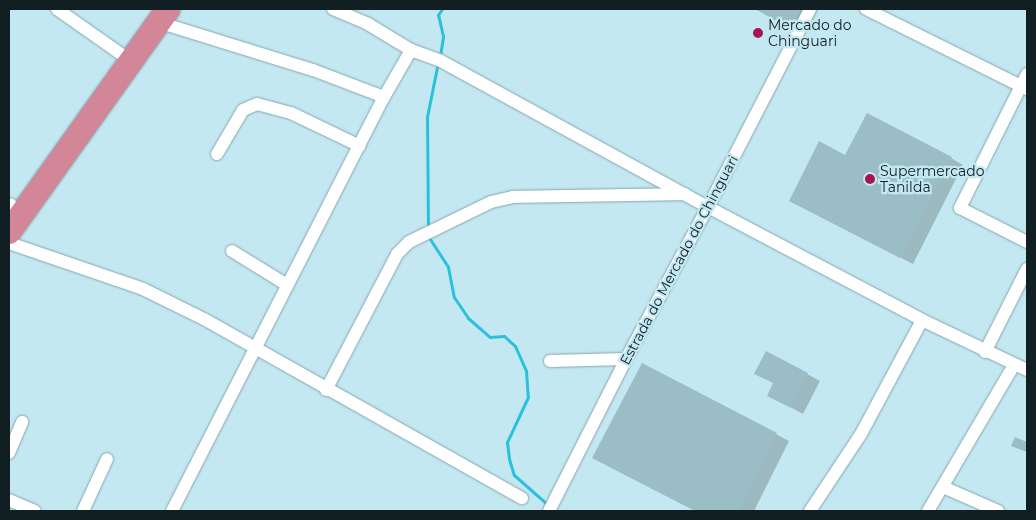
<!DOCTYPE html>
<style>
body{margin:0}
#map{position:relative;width:1036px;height:520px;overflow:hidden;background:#c4e8f1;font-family:Montserrat,sans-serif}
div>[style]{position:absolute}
.shadow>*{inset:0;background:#0003}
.stream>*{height:3px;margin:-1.5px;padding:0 1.5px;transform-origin:1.5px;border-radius:1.5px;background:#2bc0de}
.building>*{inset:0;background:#9bbdc6}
.roads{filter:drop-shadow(0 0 1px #85a7af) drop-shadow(0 0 1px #85a7af)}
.minor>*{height:12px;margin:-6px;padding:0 6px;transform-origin:6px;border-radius:6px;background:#fff}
.tertiary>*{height:16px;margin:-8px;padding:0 8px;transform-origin:8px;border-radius:8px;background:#fff}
.motorway>*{height:24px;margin:-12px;padding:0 12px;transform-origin:12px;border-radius:12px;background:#d28698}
.dots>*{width:14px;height:14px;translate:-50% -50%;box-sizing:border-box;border:2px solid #c4e8f1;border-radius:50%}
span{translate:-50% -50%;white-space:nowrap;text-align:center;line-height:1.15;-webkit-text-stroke:4.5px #c4e8f1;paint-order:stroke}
.poi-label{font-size:14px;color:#111e22}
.left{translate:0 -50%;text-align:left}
.street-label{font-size:14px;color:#111e22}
.frame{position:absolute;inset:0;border:10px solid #111e22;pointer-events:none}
</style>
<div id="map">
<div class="shadow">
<i style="clip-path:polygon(763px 9px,818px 9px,803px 35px,761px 11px)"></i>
<i style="clip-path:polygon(846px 157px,951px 158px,963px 165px,913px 264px,803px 207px)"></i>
<i style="clip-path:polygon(642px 365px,789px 441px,754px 511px,696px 511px,606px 465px)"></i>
<i style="clip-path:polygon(807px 374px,820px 381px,803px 414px,781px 402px)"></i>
</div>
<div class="stream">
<i style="left:440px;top:56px;width:20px;rotate:-81deg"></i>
<i style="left:443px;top:36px;width:22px;rotate:-103deg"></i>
<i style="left:438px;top:15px;width:7px;rotate:-56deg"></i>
<i style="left:428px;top:230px;width:113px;rotate:-90.5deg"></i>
<i style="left:427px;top:117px;width:56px;rotate:-78.7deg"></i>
<i style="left:428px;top:236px;width:37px;rotate:57deg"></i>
<i style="left:448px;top:267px;width:31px;rotate:79deg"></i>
<i style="left:454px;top:297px;width:25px;rotate:56deg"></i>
<i style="left:468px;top:318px;width:29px;rotate:41deg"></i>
<i style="left:490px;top:337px;width:14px;rotate:-4deg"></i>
<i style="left:504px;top:336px;width:15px;rotate:42deg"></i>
<i style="left:515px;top:346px;width:27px;rotate:66deg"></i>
<i style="left:526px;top:371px;width:26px;rotate:86deg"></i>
<i style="left:528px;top:397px;width:50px;rotate:115deg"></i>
<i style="left:507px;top:442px;width:17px;rotate:83deg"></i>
<i style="left:509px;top:459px;width:17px;rotate:73deg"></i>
<i style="left:514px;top:475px;width:44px;rotate:41.3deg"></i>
</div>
<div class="building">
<i style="clip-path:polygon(755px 9px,801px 9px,791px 29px)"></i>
<i style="clip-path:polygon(867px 113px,952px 157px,900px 258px,789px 201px,819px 141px,845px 155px)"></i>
<i style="clip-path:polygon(766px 351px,808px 373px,791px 408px,767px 396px,773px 383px,754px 374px)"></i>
<i style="clip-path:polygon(642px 363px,777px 433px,738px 511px,695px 511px,592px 458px)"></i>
<i style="clip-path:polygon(1015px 437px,1027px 442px,1027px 452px,1011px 446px)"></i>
</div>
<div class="roads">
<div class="minor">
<i style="left:57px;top:9px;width:78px;rotate:35.1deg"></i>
<i style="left:333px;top:9px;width:38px;rotate:23deg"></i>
<i style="left:368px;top:24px;width:50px;rotate:31.2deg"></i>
<i style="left:411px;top:50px;width:30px;rotate:20deg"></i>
<i style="left:439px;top:60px;width:307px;rotate:28.7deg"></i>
<i style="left:708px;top:207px;width:242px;rotate:27.8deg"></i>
<i style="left:922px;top:320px;width:116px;rotate:25.5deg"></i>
<i style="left:866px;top:9px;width:180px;rotate:26.4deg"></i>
<i style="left:158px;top:22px;width:162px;rotate:17.2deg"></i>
<i style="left:313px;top:70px;width:76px;rotate:20.8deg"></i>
<i style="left:1027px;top:74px;width:150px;rotate:116.6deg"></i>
<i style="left:960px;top:208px;width:75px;rotate:26.9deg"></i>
<i style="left:217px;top:154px;width:51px;rotate:-59.4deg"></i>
<i style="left:243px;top:110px;width:15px;rotate:-23deg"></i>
<i style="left:257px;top:104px;width:35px;rotate:15deg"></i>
<i style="left:291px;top:113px;width:76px;rotate:25.6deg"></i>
<i style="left:9px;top:243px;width:142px;rotate:18.9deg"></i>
<i style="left:143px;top:289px;width:68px;rotate:26.2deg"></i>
<i style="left:204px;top:319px;width:365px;rotate:29.4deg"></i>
<i style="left:232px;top:251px;width:65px;rotate:31.7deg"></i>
<i style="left:985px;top:352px;width:93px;rotate:-63.2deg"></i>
<i style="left:550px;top:361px;width:76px;rotate:-1.5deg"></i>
<i style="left:326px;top:390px;width:153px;rotate:-62.4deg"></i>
<i style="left:397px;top:254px;width:17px;rotate:-45deg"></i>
<i style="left:409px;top:242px;width:91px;rotate:-26deg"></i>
<i style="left:491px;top:202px;width:23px;rotate:-13deg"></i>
<i style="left:513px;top:197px;width:172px;rotate:-1deg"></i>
<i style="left:9px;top:453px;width:34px;rotate:-67deg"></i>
<i style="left:943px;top:487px;width:60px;rotate:23.6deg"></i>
<i style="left:9px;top:500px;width:28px;rotate:23deg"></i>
<i style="left:83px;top:511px;width:57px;rotate:-65.2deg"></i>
<i style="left:172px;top:511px;width:465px;rotate:-62.9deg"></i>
<i style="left:384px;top:97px;width:54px;rotate:-60.1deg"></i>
<i style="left:549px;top:511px;width:170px;rotate:-63.1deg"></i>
<i style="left:626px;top:359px;width:173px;rotate:-61.7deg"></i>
<i style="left:708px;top:207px;width:223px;rotate:-62.7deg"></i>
<i style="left:810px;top:511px;width:92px;rotate:-56.5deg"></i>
<i style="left:861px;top:434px;width:129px;rotate:-61.8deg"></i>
<i style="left:928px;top:511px;width:169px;rotate:-59.5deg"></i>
</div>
<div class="tertiary">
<i style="left:9px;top:207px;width:1px;rotate:-45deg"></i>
</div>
<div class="motorway">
<i style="left:9px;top:232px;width:274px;rotate:-54.5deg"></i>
</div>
</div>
<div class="dots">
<i style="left:758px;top:33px;background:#a71550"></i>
<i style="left:870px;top:179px;background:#a71550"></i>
</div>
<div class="poi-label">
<span class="left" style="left:768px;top:33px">Mercado do<br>Chinguari</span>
<span class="left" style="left:880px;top:179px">Supermercado<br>Tanilda</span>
</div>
<div class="street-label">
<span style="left:679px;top:260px;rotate:-62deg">Estrada do Mercado do Chinguari</span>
</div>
<div class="frame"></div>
</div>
